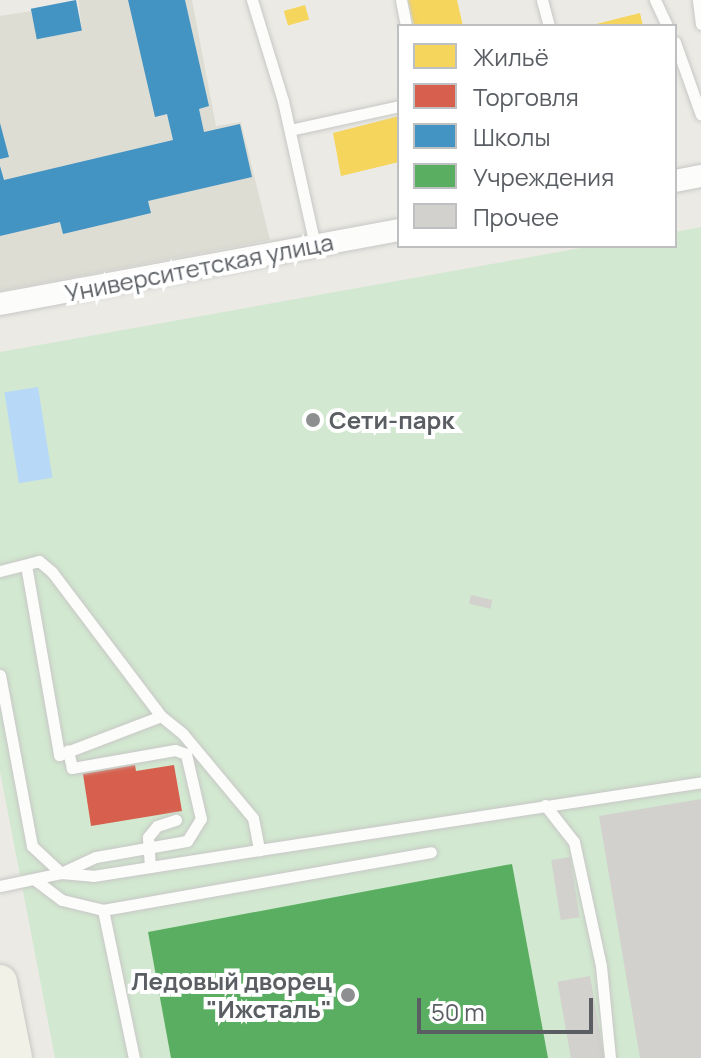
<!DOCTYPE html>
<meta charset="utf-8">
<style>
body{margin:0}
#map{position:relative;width:701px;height:1058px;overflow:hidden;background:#ebeae5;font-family:Manrope,sans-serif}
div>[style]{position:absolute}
.education>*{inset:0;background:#deddd4}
.green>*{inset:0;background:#d2e8d0}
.water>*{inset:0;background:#b7d8f7;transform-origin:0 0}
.homes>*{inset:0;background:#f6d55c;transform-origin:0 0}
.shops>*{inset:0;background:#d6604d}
.schools>*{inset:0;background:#4393c3;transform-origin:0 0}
.public>*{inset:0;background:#5aae61}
.building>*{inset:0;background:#d2d1ce;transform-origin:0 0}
.roads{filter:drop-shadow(0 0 2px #c7c7c5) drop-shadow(0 0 2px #c7c7c5)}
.service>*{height:11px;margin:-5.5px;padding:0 5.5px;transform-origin:5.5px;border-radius:5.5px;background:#fcfcfb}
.minor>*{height:22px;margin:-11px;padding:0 11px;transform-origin:11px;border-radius:11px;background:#fcfcfb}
.primary>*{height:34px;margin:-17px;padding:0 17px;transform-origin:17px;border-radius:17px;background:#f2f1e7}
.dots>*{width:22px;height:22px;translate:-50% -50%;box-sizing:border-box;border:4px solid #fff;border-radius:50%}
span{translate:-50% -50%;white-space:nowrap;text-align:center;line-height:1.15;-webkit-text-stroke:8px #fff;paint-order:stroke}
.street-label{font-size:24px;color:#5a5e63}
.poi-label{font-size:24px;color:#5a5e63;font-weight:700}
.left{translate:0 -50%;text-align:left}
.right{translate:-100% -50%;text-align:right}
.legend{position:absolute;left:397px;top:24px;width:280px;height:224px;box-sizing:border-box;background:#fff;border:2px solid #bdbfc1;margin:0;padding:10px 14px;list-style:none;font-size:24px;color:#5a5e63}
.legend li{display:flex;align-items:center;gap:16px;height:40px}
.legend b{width:40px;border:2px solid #bdbfc1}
.scale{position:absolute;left:417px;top:998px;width:176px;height:36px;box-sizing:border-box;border:4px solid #5a5e63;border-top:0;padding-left:10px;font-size:24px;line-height:28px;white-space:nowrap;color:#5a5e63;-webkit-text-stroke:6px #fff;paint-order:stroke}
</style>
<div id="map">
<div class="education">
<i style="clip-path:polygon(78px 0,192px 0,216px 126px,241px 122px,270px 240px,0 291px,0 16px,31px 11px,39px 39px,82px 30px)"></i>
</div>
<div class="green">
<i style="clip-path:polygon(701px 227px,701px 1058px,55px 1058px,0 771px,0 352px,592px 246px,675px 246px,675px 232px)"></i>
</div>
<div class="water">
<i style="left:38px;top:387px;width:92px;height:34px;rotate:81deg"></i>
</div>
<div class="homes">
<i style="clip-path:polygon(408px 0,457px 0,463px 26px,414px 26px)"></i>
<i style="left:305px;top:5px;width:15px;height:22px;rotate:74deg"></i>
<i style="clip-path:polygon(640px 13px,643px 26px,593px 26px,592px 25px)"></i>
<i style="clip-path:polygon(399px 116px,399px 162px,341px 176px,333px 133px)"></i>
</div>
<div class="shops">
<i style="clip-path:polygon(135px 765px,136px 771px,174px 765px,182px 811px,91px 826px,83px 774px)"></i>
</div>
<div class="schools">
<i style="left:76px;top:0;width:31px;height:46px;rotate:79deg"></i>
<i style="clip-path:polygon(128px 0,185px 0,209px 106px,199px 109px,204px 132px,240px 124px,252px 177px,148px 201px,151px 213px,118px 221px,63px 234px,60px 222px,0 236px,0 166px,4px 180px,173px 140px,167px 114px,155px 117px)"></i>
<i style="clip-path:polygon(0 123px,9px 157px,0 159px)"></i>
</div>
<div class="public">
<i style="clip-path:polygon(512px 864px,548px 1058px,171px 1058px,148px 932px)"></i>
</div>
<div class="building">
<i style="left:471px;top:595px;width:22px;height:9px;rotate:13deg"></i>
<i style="clip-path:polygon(701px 799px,701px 1058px,640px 1058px,599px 816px)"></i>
<i style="left:570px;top:857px;width:61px;height:19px;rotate:81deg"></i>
<i style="left:590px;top:976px;width:83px;height:33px;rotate:80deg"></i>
</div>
<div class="roads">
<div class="service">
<i style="left:252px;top:0;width:106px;rotate:72.9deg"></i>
<i style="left:283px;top:101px;width:148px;rotate:77.5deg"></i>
<i style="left:401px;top:0;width:26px;rotate:79deg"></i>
<i style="left:542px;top:0;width:27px;rotate:75deg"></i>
<i style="left:655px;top:0;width:29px;rotate:65deg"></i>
<i style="left:698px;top:0;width:24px;rotate:83deg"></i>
<i style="left:675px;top:42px;width:77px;rotate:70.4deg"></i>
<i style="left:290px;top:130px;width:112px;rotate:-12.4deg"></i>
<i style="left:26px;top:565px;width:193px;rotate:80.1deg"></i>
<i style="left:59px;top:755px;width:109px;rotate:-20.9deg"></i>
<i style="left:0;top:571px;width:40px;rotate:-14.4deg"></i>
<i style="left:39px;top:561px;width:17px;rotate:40deg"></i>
<i style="left:52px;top:572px;width:181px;rotate:52.9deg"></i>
<i style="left:161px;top:716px;width:28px;rotate:39deg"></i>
<i style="left:183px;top:734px;width:109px;rotate:50.2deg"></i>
<i style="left:253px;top:818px;width:33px;rotate:79deg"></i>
<i style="left:259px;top:850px;width:447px;rotate:-8.7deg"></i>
<i style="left:0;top:675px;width:174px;rotate:79.4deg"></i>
<i style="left:32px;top:846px;width:40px;rotate:43deg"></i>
<i style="left:61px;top:873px;width:32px;rotate:5deg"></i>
<i style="left:93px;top:876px;width:168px;rotate:-8.9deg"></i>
<i style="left:545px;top:805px;width:47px;rotate:51.9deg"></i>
<i style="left:574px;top:842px;width:127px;rotate:77.7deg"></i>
<i style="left:601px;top:966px;width:92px;rotate:84.4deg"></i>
<i style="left:150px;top:867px;width:30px;rotate:-94deg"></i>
<i style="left:148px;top:837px;width:14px;rotate:-51deg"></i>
<i style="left:157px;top:826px;width:20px;rotate:-18deg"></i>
<i style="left:34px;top:879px;width:35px;rotate:37deg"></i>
<i style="left:62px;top:900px;width:42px;rotate:13.7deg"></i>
<i style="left:103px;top:910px;width:333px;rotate:-10deg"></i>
<i style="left:0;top:886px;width:62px;rotate:-12deg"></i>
<i style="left:61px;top:873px;width:38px;rotate:-25deg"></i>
<i style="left:96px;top:857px;width:92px;rotate:-10deg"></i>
<i style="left:187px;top:841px;width:26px;rotate:-58deg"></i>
<i style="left:201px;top:819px;width:67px;rotate:-103deg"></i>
<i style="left:186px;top:754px;width:12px;rotate:-160deg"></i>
<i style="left:175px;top:750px;width:105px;rotate:170.1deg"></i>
<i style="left:72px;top:768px;width:18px;rotate:-103deg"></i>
<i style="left:103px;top:910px;width:151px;rotate:78.2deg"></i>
</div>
<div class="minor">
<i style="left:675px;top:181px;width:26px;rotate:-11deg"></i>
<i style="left:0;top:304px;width:406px;rotate:-10.5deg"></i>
</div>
<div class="primary">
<i style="left:0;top:982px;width:77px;rotate:78.8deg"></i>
</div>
</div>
<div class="dots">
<i style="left:313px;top:420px;background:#8d8f90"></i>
<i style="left:348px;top:995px;background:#8d8f90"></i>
</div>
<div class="street-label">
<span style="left:199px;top:267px;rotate:-11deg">Университетская улица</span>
</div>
<div class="poi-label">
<span class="left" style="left:329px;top:420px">Сети-парк</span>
<span class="right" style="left:332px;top:995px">Ледовый дворец<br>"Ижсталь"</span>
</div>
<ul class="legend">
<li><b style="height:22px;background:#f6d55c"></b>Жильё</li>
<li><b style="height:22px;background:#d6604d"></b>Торговля</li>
<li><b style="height:22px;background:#4393c3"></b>Школы</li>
<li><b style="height:22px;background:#5aae61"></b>Учреждения</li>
<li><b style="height:22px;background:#d2d1ce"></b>Прочее</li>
</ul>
<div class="scale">50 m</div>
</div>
